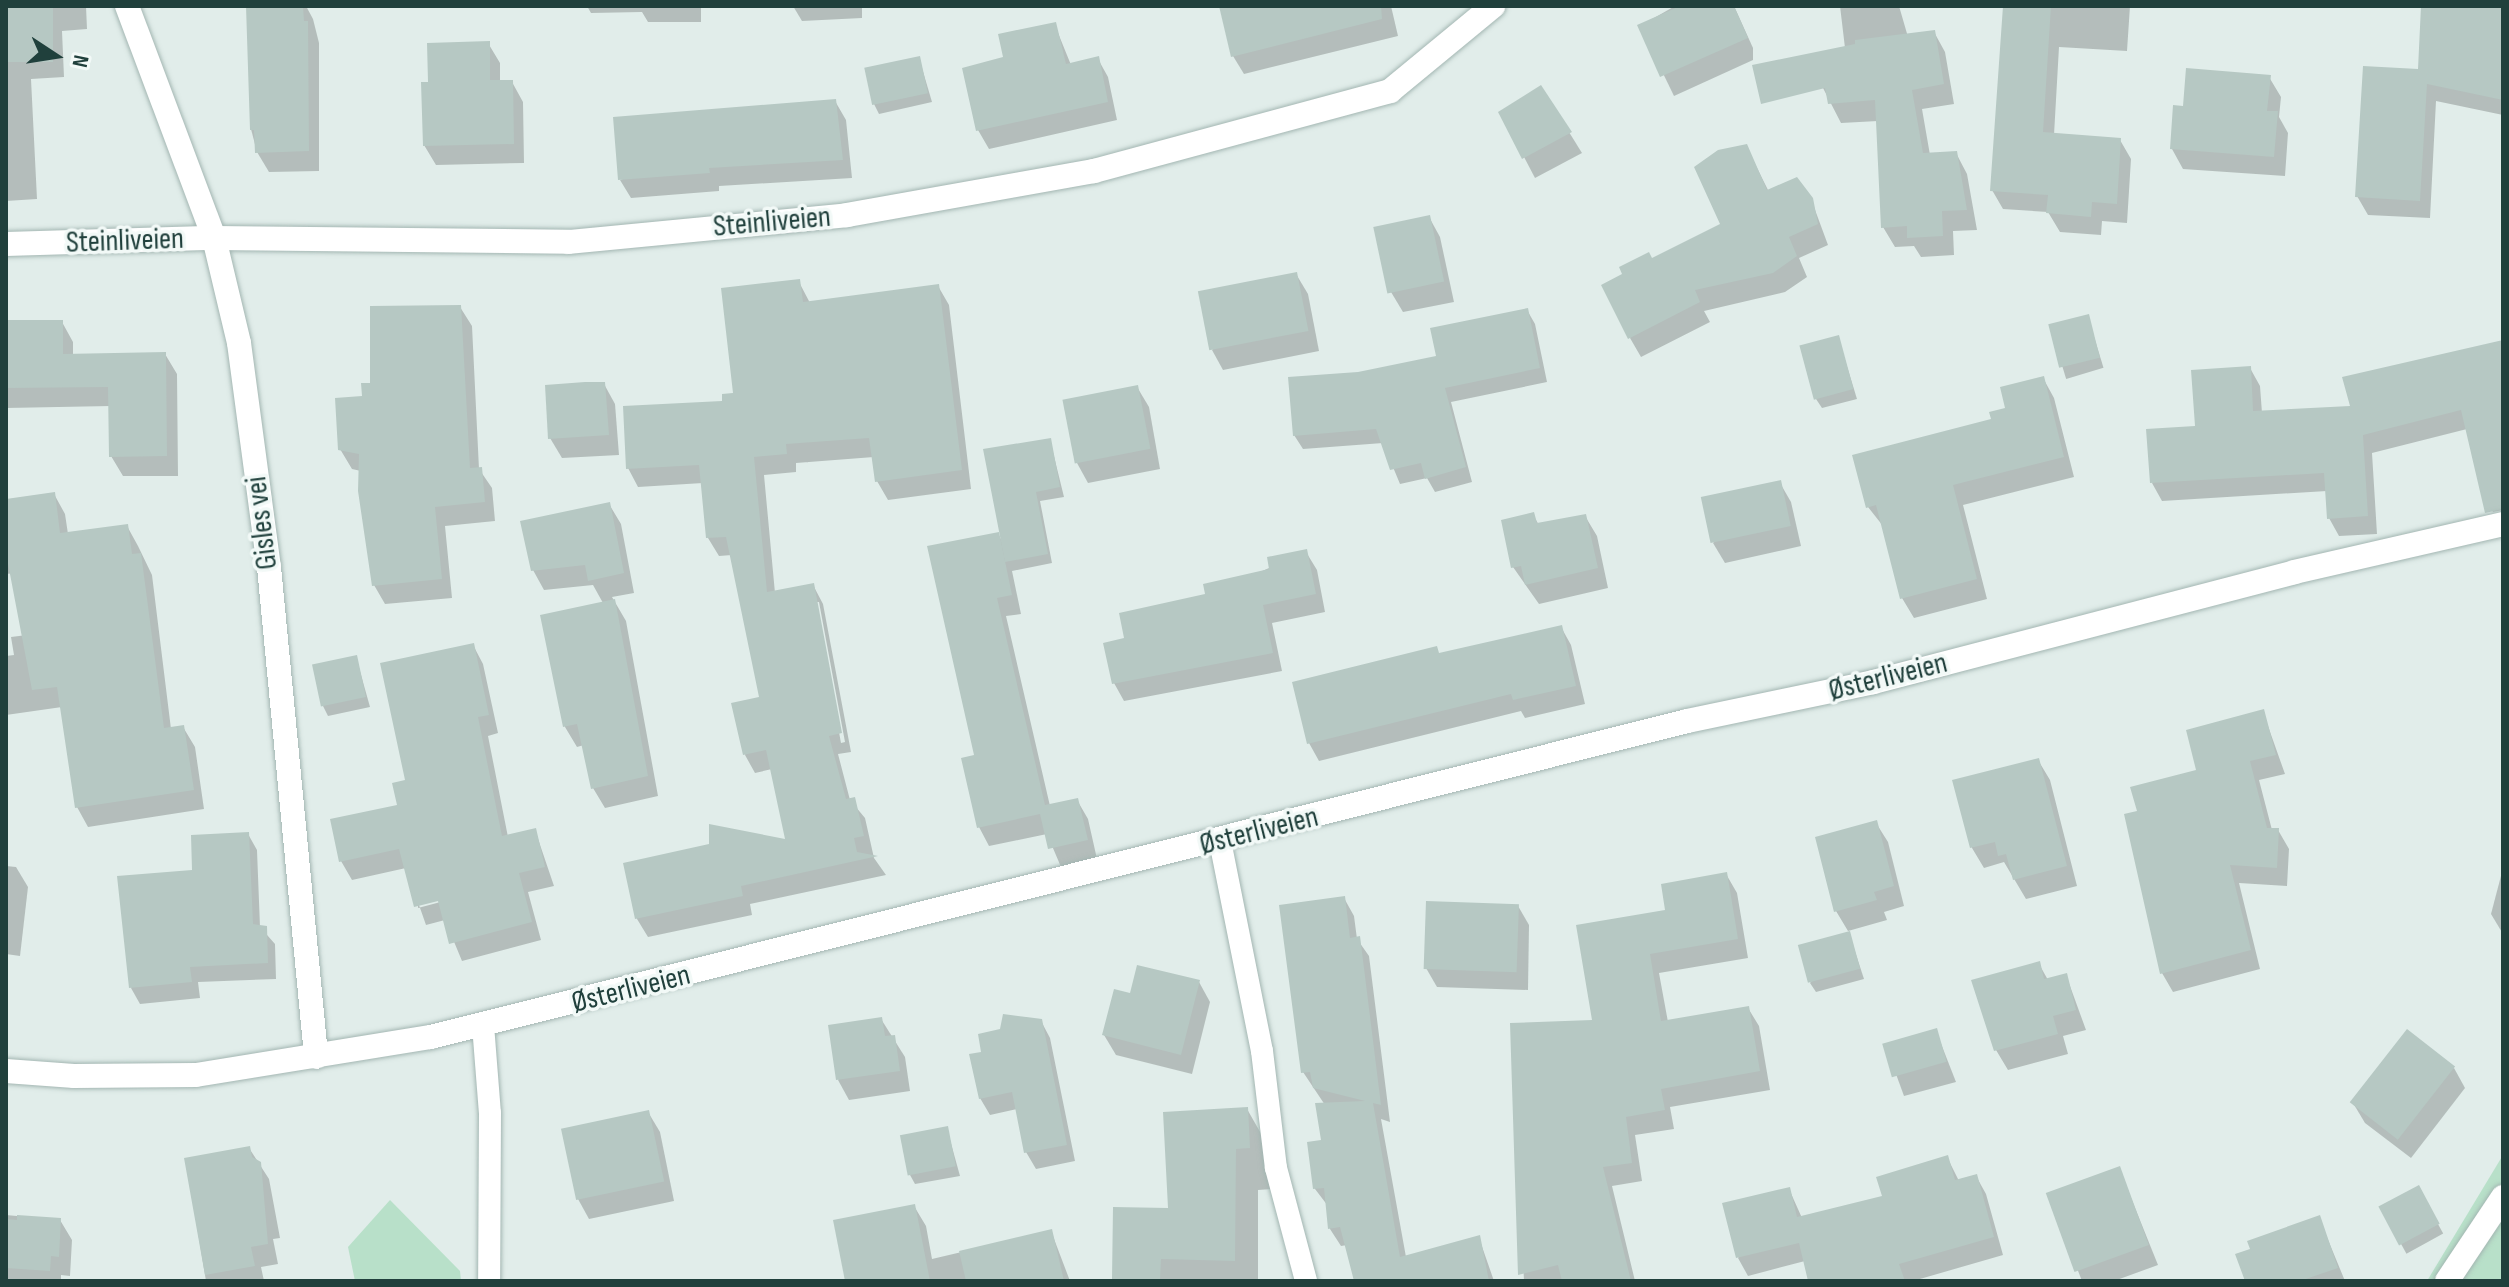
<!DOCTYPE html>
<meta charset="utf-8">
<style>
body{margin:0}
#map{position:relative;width:2509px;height:1287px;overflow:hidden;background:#e1edea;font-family:"Sofia Sans Condensed",sans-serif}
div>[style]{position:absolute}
.green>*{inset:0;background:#b8e0c9}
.shadow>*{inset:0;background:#0003;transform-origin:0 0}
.building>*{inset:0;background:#b6c8c3;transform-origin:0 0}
.roads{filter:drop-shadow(0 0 2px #a3b6b2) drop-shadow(0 0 2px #a3b6b2)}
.lane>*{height:22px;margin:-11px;padding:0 11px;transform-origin:11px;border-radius:11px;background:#fff}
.street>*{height:24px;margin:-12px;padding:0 12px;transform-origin:12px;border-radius:12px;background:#fff}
span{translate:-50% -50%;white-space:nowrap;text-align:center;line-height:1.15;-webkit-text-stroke:7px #f2f9f7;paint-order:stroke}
.street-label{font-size:30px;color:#20403c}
.frame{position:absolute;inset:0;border:8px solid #20403c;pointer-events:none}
.north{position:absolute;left:16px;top:16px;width:80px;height:80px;-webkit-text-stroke:6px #f2f9f7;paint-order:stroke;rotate:102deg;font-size:22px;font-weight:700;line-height:32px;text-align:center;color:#20403c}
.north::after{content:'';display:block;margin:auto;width:28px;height:36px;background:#20403c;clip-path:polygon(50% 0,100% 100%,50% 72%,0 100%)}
</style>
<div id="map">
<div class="green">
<i style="clip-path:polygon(2503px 1155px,2503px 1281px,2427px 1281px)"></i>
<i style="clip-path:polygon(390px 1200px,460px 1271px,461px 1281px,355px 1281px,348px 1247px)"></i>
</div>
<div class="shadow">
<i style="clip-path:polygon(6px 6px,86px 6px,87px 29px,62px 31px,64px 77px,31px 79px,37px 199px,6px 201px)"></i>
<i style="clip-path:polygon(248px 6px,306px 6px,313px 19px,319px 43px,319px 171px,269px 172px,257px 152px,251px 129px)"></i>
<i style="clip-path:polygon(587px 6px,701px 6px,701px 22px,648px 22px,642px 12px,591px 13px)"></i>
<i style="clip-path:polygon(793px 6px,862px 6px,862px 18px,802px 21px)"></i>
<i style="clip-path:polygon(1221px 6px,1391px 6px,1398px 36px,1244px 74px,1233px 56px)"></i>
<i style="clip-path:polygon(1675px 6px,1734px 6px,1753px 48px,1753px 60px,1674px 96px,1640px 26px)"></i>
<i style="clip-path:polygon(1840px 6px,1899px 6px,1908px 37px,1934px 32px,1945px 52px,1954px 104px,1922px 109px,1930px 155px,1956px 153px,1967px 174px,1977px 230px,1953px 231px,1954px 255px,1921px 257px,1914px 246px,1895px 247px,1883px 227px,1878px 121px,1841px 123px,1823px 88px,1845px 48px)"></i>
<i style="clip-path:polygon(2005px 6px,2130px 6px,2127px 51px,2059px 47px,2054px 135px,2120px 140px,2131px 159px,2127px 223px,2102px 221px,2101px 235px,2060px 232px,2048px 212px,2003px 209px,1992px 190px)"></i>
<i style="clip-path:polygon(2423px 6px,2503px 9px,2503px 115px,2436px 101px,2430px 218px,2368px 215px,2357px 196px,2420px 71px)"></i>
<i style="clip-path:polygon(1056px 28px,1071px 65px,1098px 59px,1108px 77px,1117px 120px,989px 149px,978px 130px,1006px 58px)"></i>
<i style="clip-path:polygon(488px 43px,500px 63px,500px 82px,512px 82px,523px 102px,524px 163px,436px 165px,424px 145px,430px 84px)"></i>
<i style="clip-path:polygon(919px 58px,932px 102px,879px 114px,874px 104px)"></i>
<i style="clip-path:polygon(2269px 77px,2281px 97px,2279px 117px,2288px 133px,2285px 176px,2183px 169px,2172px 149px,2185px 108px)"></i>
<i style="clip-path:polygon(1541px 87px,1582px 153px,1535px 178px,1501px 113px)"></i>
<i style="clip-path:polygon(835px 101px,846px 120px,852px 178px,719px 186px,719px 191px,631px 198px,620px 180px)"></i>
<i style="clip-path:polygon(1746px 146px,1769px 192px,1811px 199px,1828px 245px,1799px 258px,1807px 277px,1785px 292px,1704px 311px,1710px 322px,1641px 357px,1630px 338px,1652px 261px,1722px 225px)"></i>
<i style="clip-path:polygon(1429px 217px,1440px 237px,1454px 302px,1403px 312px,1391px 292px)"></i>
<i style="clip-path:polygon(1296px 274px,1308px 294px,1319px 351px,1223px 370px,1212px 350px)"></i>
<i style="clip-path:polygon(evenodd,799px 282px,810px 303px,938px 286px,949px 305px,971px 489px,888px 500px,877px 481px,874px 457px,796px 463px,796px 472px,764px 475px,775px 593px,813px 585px,823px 604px,851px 752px,838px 754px,850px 800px,865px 818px,874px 858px,886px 875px,750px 904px,752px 915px,648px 937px,637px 919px,625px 864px,788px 841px,772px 769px,755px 773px,745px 755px,761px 698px,732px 555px,719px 556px,708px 538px,703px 483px,638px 487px,628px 468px,735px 395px,799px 282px,815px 602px,819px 602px,845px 742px,841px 743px,815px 602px)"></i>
<i style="clip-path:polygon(460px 307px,472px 326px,479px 469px,492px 488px,495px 521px,445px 526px,452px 598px,385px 604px,374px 585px,361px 471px,352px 469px,340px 449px,372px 385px)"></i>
<i style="clip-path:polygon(1527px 310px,1535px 324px,1547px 382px,1451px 402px,1472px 482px,1435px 492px,1427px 478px,1400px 484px,1383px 443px,1303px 449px,1294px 435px,1359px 374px,1439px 358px)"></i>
<i style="left:2088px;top:317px;width:53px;height:39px;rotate:73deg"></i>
<i style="clip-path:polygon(6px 322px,62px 322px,73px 342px,73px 356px,165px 354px,177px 374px,178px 476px,123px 476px,111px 456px,111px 406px,6px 408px)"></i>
<i style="clip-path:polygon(1838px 337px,1857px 399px,1822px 408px,1816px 399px)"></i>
<i style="clip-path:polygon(2503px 342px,2503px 510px,2493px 512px,2483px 494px,2467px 429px,2372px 453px,2377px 534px,2339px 536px,2329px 518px,2327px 491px,2162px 501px,2152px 483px,2250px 368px,2260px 386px,2262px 413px,2352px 408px)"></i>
<i style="clip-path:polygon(2043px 378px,2054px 398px,2074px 477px,1963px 505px,1987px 599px,1914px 618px,1902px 598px,1883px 526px,1868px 507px,1993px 421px)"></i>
<i style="clip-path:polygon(604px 384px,615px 404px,619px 455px,562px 458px,550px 438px)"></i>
<i style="clip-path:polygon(1137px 387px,1149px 407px,1160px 469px,1088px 483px,1077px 463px)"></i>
<i style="clip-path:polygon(1050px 440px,1064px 497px,1040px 501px,1052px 563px,1012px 571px,1021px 614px,1006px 616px,1050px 806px,1077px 800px,1088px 819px,1097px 859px,1061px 867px,1047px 834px,989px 846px,979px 827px,976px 757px,998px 534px,1003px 543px)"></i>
<i style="clip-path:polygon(1780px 483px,1791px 502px,1801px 546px,1725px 563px,1713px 543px)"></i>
<i style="clip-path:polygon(54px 494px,65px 514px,68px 534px,127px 526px,138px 546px,152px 575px,171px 729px,183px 727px,195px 747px,204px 809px,88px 827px,77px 807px,62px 707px,6px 715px,6px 656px,14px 655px,11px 637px,27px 635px,15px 573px,6px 574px,6px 501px)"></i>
<i style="clip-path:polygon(609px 504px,621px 524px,634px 593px,612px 597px,626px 621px,658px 796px,605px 808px,593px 788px,584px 745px,577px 747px,565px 727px,542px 616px,603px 603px,593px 585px,544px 590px,533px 570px)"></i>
<i style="clip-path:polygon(1533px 515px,1539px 525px,1585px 516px,1597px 536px,1608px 588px,1539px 604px,1513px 567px)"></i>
<i style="clip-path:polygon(1306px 552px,1317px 570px,1325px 612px,1272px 623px,1282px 671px,1124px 701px,1114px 683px,1207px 595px)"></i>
<i style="clip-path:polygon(1561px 627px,1571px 645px,1585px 704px,1525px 718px,1521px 711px,1319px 761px,1309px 743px,1440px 655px)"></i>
<i style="clip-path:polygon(evenodd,473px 645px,483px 664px,498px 733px,488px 736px,508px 837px,535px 830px,554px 886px,528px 892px,541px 940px,462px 961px,445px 920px,426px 925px,406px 868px,352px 880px,341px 861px,400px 806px,473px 645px,447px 897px,448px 900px,418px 908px,418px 904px,447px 897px)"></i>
<i style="clip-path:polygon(356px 657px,370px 707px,328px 716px,323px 706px)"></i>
<i style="clip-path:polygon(2263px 712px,2285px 774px,2259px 780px,2272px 830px,2278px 830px,2289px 849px,2287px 886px,2239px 883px,2260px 969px,2173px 992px,2162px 973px,2139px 812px,2199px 771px)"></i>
<i style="clip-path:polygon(2038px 760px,2050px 780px,2077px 886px,2026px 899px,2004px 862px,1984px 868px,1972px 848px,1955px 781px)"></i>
<i style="clip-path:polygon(1876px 823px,1888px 842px,1904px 906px,1884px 912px,1887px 920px,1848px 931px,1836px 911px)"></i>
<i style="clip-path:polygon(248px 834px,257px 850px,260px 927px,275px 944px,276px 979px,198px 982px,200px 998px,140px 1004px,131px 988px,195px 872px)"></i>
<i style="clip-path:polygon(6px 866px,16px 867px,28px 887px,20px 956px,6px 954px)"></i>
<i style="clip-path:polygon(2502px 872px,2503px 872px,2503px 934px,2491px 914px)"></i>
<i style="clip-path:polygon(1726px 874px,1737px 893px,1748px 958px,1659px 973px,1668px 1022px,1748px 1008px,1759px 1026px,1770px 1090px,1670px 1107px,1674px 1129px,1635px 1135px,1642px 1181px,1612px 1186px,1635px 1281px,1524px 1281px,1512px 1025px,1594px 1022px,1668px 912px)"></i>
<i style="clip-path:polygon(1344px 898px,1354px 916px,1357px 939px,1369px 956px,1390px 1122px,1381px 1119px,1406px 1257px,1479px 1238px,1494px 1281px,1358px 1281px,1347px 1245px,1341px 1246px,1330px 1229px,1328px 1206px,1315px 1189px,1309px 1144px,1323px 1142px,1325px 1105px,1303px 1072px)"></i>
<i style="clip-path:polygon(1518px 906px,1529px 925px,1528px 990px,1437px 987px,1426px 968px)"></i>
<i style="clip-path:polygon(1849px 933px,1864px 979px,1816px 992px,1810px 983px)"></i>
<i style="clip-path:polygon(2039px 964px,2048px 980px,2066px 975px,2086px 1030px,2063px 1036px,2068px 1054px,2008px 1070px,1996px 1050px)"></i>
<i style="clip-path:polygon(1199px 982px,1210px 1002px,1192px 1074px,1116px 1055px,1104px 1035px,1132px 995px)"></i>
<i style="clip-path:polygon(881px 1019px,905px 1057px,910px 1091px,849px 1100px,838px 1080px)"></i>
<i style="clip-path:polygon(1041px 1021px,1050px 1038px,1075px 1161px,1036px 1169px,1026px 1152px,1017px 1109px,990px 1115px,980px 1098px,983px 1053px)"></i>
<i style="clip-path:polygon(1936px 1031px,1956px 1082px,1904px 1096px,1885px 1044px)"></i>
<i style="clip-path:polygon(2454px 1068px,2465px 1088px,2411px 1158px,2365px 1123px,2353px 1103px)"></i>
<i style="clip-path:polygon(1247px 1109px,1271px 1151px,1273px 1189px,1258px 1190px,1258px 1281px,1116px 1281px)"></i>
<i style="clip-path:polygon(648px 1112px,660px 1132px,674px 1201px,589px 1219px,578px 1199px,564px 1130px)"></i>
<i style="clip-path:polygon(947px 1129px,960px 1176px,915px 1184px,910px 1175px)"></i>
<i style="clip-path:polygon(249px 1148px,269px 1179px,280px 1238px,273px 1239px,278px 1264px,261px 1267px,264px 1281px,206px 1281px,186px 1160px)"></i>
<i style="clip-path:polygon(1947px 1157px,1959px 1181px,1976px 1176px,1986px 1194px,2003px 1255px,1913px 1281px,1816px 1281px,1805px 1261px,1748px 1276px,1738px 1258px,1789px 1189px,1802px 1218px,1884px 1198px)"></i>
<i style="clip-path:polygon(2119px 1168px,2158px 1265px,2114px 1281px,2082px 1281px,2048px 1194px)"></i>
<i style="left:2418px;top:1188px;width:52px;height:42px;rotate:61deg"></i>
<i style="clip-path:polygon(914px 1206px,926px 1226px,932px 1259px,1051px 1231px,1070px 1281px,847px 1281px)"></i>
<i style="clip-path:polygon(6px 1215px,60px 1220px,72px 1240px,70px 1276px,61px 1275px,61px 1281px,6px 1281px)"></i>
<i style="clip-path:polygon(2319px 1218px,2345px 1281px,2263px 1281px)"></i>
</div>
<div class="building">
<i style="left:6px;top:6px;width:47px;height:56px"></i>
<i style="clip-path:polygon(246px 6px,303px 6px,304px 21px,308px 21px,309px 151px,255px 153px,254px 130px,250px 130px)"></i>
<i style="clip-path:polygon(1219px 6px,1381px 6px,1382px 19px,1231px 57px)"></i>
<i style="clip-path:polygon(1680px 6px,1734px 6px,1748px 38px,1660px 77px,1637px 25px)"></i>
<i style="clip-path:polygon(2003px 6px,2051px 6px,2043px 132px,2121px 138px,2117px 204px,2092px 202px,2091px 217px,2046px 213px,2048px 195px,1990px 191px)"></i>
<i style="clip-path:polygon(2421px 6px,2503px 6px,2503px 100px,2427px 84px,2420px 201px,2355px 197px,2363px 66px,2418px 69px)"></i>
<i style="clip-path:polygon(1056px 22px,1066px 64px,1099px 56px,1108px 102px,976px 131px,962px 68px,1003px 57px,998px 34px)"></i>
<i style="clip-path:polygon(1935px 30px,1944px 84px,1912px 90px,1923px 153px,1957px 151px,1967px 210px,1942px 211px,1943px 236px,1907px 238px,1907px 226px,1881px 228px,1875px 100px,1828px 104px,1825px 88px,1761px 104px,1752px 65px,1855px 44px,1855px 40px)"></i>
<i style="clip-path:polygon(490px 41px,490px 80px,513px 80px,514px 144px,423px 146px,421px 82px,428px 82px,427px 43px)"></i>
<i style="left:920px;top:56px;width:38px;height:57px;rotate:78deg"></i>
<i style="clip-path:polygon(2186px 68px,2271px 75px,2267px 111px,2278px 111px,2274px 157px,2170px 149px,2173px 105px,2183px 106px)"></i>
<i style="clip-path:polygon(1541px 85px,1572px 132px,1522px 159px,1498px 112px)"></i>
<i style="clip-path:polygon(836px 99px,843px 160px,709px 168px,710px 173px,618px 180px,613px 117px)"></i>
<i style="clip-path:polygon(1747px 144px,1767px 190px,1797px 177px,1813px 198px,1818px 224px,1789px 237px,1797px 256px,1773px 273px,1695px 290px,1700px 302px,1628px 339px,1601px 285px,1622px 274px,1619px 267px,1649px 252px,1652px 258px,1720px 224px,1694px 167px,1718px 150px)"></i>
<i style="left:1430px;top:215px;width:68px;height:58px;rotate:78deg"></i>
<i style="left:1297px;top:272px;width:60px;height:101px;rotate:79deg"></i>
<i style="clip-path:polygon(800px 279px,803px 302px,939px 284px,962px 470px,875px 482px,869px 438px,786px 444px,787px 454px,754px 457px,767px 592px,814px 583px,842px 733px,829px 736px,846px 799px,855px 797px,864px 836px,854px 838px,857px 852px,878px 856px,741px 886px,743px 896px,635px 919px,623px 863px,709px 844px,709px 824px,785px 839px,766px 750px,743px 755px,731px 703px,759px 697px,726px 537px,706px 538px,699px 465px,626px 469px,623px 406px,722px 401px,722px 394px,733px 393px,721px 288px)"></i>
<i style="clip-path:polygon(461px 305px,470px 468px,482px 467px,485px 502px,435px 507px,442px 579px,372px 586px,358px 491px,359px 454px,338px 450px,335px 398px,362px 396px,361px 383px,370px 383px,370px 306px)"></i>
<i style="clip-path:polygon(1528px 308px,1540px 368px,1445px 388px,1466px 467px,1425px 479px,1421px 463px,1390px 470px,1376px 429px,1293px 436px,1288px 377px,1358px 372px,1436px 356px,1430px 328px)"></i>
<i style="left:2089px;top:314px;width:45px;height:42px;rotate:76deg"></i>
<i style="clip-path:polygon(6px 320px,63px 320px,63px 354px,166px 352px,167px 456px,109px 457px,108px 387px,6px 388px)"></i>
<i style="left:1839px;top:335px;width:56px;height:41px;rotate:75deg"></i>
<i style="clip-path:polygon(2503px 340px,2503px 509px,2485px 513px,2461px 410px,2363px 435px,2368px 516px,2327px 519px,2324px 473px,2150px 483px,2146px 429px,2195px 426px,2191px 370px,2251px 366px,2253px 411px,2350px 406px,2342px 377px)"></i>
<i style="clip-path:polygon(2044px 376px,2064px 457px,1953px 485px,1977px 579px,1900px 599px,1876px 505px,1866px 508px,1852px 455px,1991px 419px,1989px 412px,2005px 408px,2000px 387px)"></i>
<i style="clip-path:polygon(585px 382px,605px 382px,609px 435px,548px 439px,545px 385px)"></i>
<i style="left:1138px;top:385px;width:65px;height:77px;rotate:79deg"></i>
<i style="clip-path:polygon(1051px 438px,1060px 487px,1036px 492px,1048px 554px,1005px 562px,983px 449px)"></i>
<i style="left:1781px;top:480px;width:47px;height:82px;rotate:78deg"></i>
<i style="clip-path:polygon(55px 492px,60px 533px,128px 524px,132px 554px,141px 553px,164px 728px,184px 725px,194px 790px,75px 808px,57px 687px,32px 690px,6px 553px,6px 499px)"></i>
<i style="clip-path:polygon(610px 502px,624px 573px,588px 581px,585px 565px,531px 571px,520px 521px)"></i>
<i style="clip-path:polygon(1534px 512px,1537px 523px,1586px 514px,1598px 568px,1525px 585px,1521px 566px,1511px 568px,1501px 520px)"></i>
<i style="clip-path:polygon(999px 532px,1012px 595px,997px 598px,1045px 805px,1078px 798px,1088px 840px,1048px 849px,1040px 814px,977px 828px,961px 758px,974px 755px,927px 546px)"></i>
<i style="clip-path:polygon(1307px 549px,1316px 594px,1263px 605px,1273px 653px,1112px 684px,1103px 643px,1124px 638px,1119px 613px,1205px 594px,1203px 584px,1269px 569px,1267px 557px)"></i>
<i style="clip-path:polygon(615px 599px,648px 776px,591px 789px,577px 724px,563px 727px,540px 615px)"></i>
<i style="clip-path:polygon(1562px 625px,1576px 686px,1513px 700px,1511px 694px,1307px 744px,1292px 682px,1437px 646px,1439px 653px)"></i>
<i style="clip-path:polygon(474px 643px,489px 715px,478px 717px,502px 836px,536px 828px,545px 867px,519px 873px,532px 922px,449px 944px,438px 901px,414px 907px,399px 849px,339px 862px,330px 819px,397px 805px,392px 783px,405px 780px,380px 663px)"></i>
<i style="left:357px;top:655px;width:43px;height:46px;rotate:78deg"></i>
<i style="clip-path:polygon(2264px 709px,2276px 755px,2250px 761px,2267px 828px,2279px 828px,2277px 868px,2230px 865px,2251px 950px,2160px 974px,2124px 814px,2137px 811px,2130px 787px,2196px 770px,2186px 730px)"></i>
<i style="clip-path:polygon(2039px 758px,2067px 866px,2013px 880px,2006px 854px,1998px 856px,1995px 842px,1970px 848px,1952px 780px)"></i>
<i style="clip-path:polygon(1877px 820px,1894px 886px,1874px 892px,1877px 900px,1834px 912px,1815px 837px)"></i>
<i style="clip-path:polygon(249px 832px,253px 924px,267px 926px,268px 963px,190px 967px,192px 982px,129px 988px,117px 876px,192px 870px,191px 835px)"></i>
<i style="clip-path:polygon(1727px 872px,1738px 939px,1650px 954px,1661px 1021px,1749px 1006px,1760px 1071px,1661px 1089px,1665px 1110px,1626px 1117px,1632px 1163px,1603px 1167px,1631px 1281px,1562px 1281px,1558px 1265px,1518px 1275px,1510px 1023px,1592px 1020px,1576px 925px,1665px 910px,1661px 884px)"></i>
<i style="clip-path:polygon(1345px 896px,1350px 938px,1360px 936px,1381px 1105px,1373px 1103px,1400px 1257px,1480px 1235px,1489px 1281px,1354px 1281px,1340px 1227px,1328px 1229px,1324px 1188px,1313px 1189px,1307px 1142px,1321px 1140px,1315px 1103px,1365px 1101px,1313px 1088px,1310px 1072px,1301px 1073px,1279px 905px)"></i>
<i style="left:1426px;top:901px;width:93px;height:68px;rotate:2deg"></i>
<i style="left:1850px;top:931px;width:39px;height:54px;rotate:75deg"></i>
<i style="clip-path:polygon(2040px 961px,2044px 979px,2067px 973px,2076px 1010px,2053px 1016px,2058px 1034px,1994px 1051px,1971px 980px)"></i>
<i style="clip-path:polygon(1137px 965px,1200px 980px,1181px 1055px,1102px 1035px,1114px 989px,1130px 993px)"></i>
<i style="clip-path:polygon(1003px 1014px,1042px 1019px,1067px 1145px,1024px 1153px,1012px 1092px,979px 1099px,969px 1054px,981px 1052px,978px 1034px,1000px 1029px)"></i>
<i style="clip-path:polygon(882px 1017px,885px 1036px,895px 1035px,900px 1071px,836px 1080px,828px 1025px)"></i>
<i style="left:1937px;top:1028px;width:35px;height:57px;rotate:74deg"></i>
<i style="left:2407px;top:1029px;width:61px;height:93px;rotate:38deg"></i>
<i style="clip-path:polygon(1248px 1107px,1250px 1148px,1236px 1149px,1235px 1261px,1161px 1259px,1160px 1280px,1112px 1279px,1113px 1207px,1168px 1208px,1163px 1112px)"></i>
<i style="left:649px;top:1110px;width:73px;height:90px;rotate:78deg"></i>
<i style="left:948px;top:1126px;width:41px;height:49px;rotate:79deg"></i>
<i style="clip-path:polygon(250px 1146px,252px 1157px,261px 1162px,268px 1244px,251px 1247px,255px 1266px,205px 1275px,184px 1158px)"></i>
<i style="clip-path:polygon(1948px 1155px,1955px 1180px,1977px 1174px,1994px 1237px,1899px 1264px,1905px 1281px,1808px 1281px,1799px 1243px,1736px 1258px,1722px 1203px,1790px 1187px,1797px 1217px,1882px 1196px,1876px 1177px)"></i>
<i style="left:2120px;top:1166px;width:84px;height:79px;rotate:70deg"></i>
<i style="left:2419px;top:1185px;width:44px;height:46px;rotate:62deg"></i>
<i style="clip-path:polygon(915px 1204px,930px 1281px,845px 1281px,833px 1220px)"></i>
<i style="clip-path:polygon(17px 1215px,61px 1218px,59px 1257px,51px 1256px,50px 1271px,6px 1268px,6px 1219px,17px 1220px)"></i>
<i style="clip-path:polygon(2320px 1215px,2338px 1268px,2300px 1281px,2245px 1281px,2235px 1254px,2250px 1249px,2247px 1241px)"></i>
<i style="clip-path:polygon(1052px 1229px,1064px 1281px,966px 1281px,959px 1251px)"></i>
</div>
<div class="roads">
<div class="lane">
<i style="left:1220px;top:841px;width:214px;rotate:78.7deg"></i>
<i style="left:1262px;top:1051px;width:118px;rotate:83.2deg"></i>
<i style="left:1276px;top:1168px;width:117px;rotate:75.1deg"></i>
<i style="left:483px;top:1025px;width:88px;rotate:85.5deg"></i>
<i style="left:490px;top:1113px;width:168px;rotate:90.3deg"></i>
</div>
<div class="street">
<i style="left:127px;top:6px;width:248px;rotate:69.4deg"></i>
<i style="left:214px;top:238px;width:108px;rotate:76.6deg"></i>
<i style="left:239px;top:343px;width:226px;rotate:82.4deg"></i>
<i style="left:269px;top:567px;width:492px;rotate:84.5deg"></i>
<i style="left:6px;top:244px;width:208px;rotate:-1.7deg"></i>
<i style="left:214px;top:238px;width:355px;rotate:0.6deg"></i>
<i style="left:569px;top:242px;width:279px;rotate:-5.5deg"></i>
<i style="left:847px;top:215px;width:251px;rotate:-10.1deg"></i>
<i style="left:1094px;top:171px;width:307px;rotate:-15.1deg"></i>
<i style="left:1390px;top:91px;width:134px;rotate:-39.5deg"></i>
<i style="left:6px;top:1071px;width:68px;rotate:4.2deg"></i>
<i style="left:74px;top:1076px;width:122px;rotate:-0.5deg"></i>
<i style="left:196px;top:1075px;width:238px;rotate:-9.2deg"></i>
<i style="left:431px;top:1037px;width:1295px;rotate:-14.12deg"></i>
<i style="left:1687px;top:721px;width:190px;rotate:-11.8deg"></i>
<i style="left:1873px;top:682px;width:435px;rotate:-14.6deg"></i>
<i style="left:2294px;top:572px;width:214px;rotate:-12.9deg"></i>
<i style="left:2447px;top:1281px;width:101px;rotate:-56.3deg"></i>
</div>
</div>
<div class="street-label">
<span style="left:772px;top:222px;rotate:-5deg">Steinliveien</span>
<span style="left:125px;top:241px;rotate:-2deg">Steinliveien</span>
<span style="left:262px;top:523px;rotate:-97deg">Gisles vei</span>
<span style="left:1888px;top:677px;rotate:-14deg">Østerliveien</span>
<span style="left:1259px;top:831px;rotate:-14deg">Østerliveien</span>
<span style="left:631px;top:989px;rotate:-14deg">Østerliveien</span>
</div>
<div class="frame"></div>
<div class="north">N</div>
</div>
